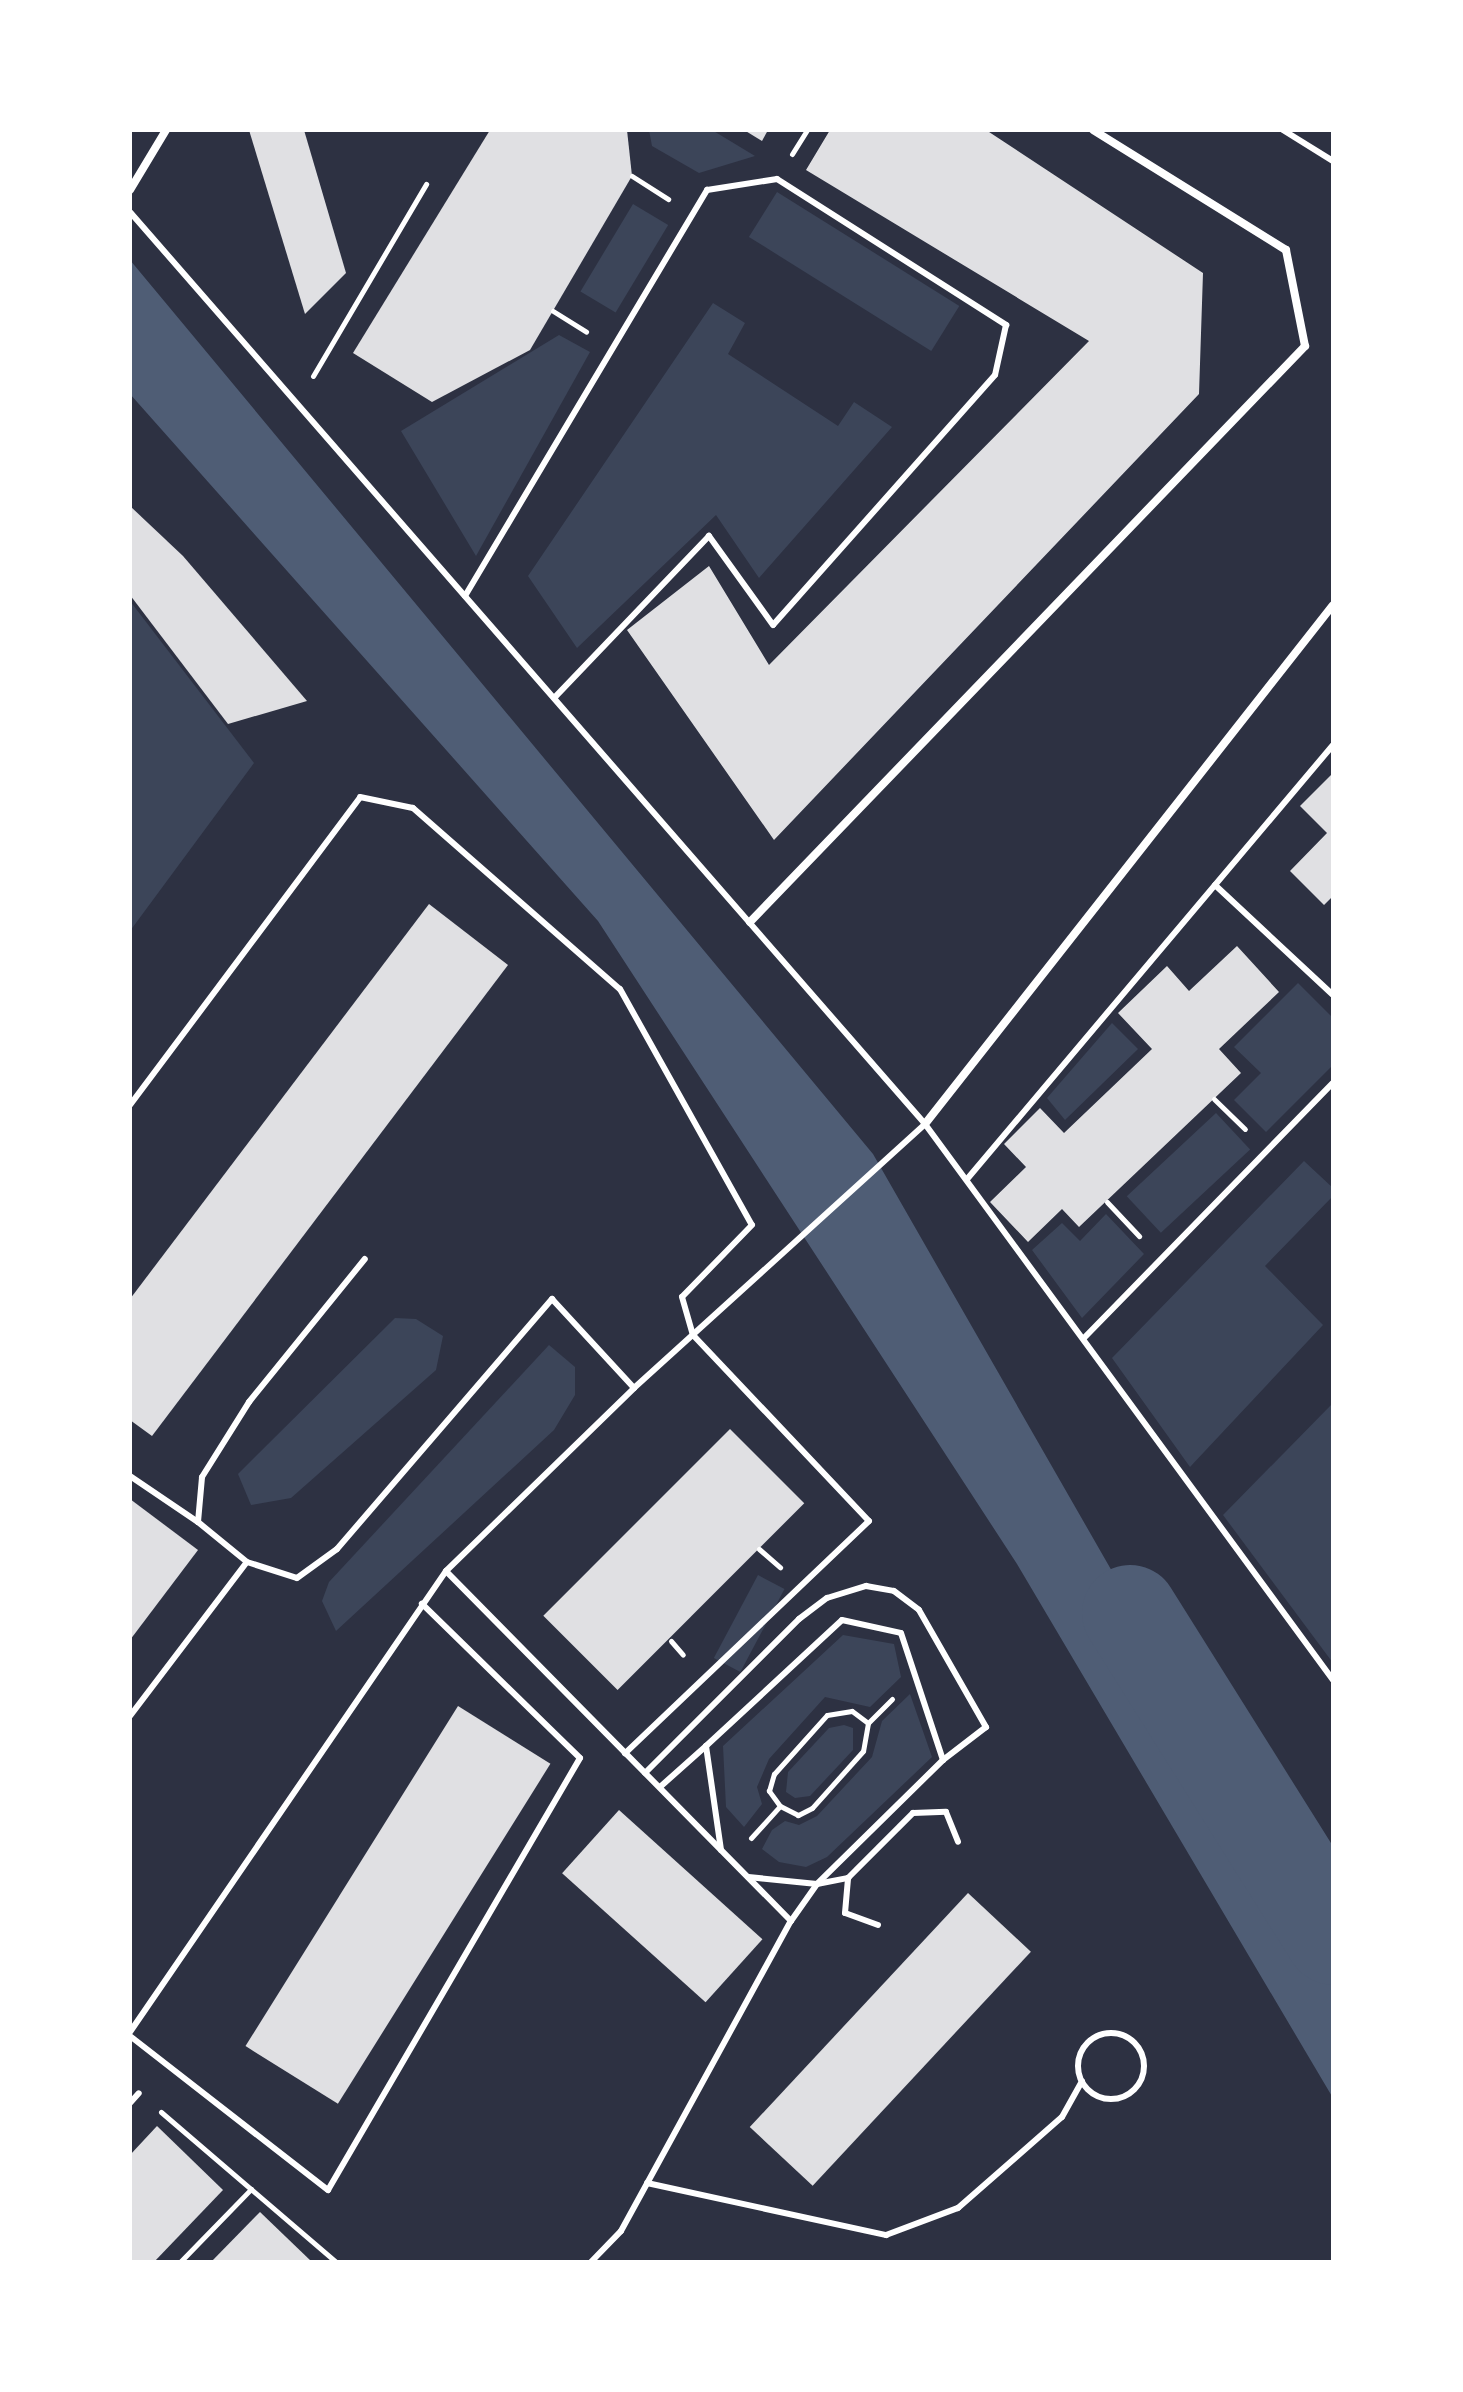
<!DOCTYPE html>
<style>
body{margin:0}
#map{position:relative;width:1463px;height:2392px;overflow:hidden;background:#2d3142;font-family:"Crimson Pro",serif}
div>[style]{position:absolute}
.green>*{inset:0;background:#3c4559;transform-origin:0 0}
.water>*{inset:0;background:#4f5d75}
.river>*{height:96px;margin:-48px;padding:0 48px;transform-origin:48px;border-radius:48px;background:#4f5d75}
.building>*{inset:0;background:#e0e0e3;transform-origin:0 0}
.path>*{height:5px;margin:-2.5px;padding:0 2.5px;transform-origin:2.5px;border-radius:2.5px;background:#fff}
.service>*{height:6px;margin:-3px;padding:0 3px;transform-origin:3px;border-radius:3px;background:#fff}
.service>.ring{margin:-3px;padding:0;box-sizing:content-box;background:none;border:6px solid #fff;border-radius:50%}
.minor>*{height:8px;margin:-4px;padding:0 4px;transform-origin:4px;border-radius:4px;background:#fff}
span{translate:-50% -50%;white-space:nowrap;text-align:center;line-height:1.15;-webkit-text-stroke:7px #fff;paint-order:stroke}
.frame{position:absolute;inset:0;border:132px solid #fff;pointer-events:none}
</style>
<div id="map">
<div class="green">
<i style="clip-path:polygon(649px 130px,712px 130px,755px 156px,699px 173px,652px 146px)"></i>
<i style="left:777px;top:192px;width:215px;height:53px;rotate:32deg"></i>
<i style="left:633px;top:204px;width:41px;height:102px;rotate:31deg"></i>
<i style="clip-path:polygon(713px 303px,745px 323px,728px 354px,838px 426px,854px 402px,892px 427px,759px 578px,716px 515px,577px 648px,528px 576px)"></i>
<i style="clip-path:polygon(559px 335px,590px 352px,476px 556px,401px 431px)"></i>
<i style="clip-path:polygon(130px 601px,254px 763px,130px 931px)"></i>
<i style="clip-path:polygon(1298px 983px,1333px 1018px,1333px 1065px,1266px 1132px,1234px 1100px,1261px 1073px,1234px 1047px)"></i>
<i style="clip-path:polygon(1112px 1023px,1138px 1049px,1065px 1120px,1047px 1098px)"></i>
<i style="left:1216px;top:1113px;width:50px;height:122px;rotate:47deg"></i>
<i style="clip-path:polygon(1304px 1161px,1333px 1188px,1333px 1196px,1265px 1266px,1323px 1325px,1190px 1467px,1112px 1358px)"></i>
<i style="clip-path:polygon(1106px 1214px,1144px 1254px,1082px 1318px,1032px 1250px,1062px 1223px,1080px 1241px)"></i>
<i style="clip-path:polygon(395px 1318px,416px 1319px,443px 1336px,436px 1370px,291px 1498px,251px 1505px,238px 1474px)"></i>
<i style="clip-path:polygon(549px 1345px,575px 1367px,575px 1395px,554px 1430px,336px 1631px,322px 1601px,329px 1582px)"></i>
<i style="clip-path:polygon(1333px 1403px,1333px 1663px,1223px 1515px)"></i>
<i style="left:758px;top:1575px;width:30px;height:94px;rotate:28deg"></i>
<i style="clip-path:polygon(843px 1635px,894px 1644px,901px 1677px,870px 1707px,825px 1697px,769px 1759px,757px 1787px,762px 1804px,744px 1827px,726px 1807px,723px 1746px)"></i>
<i style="clip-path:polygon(910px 1694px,932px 1757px,827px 1857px,806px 1867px,779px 1862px,762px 1849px,772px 1830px,785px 1821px,799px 1825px,817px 1816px,872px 1757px,882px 1721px)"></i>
<i style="clip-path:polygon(844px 1725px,853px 1728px,853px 1750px,810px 1796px,795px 1798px,786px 1792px,788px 1772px,829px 1728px)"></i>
</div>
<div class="water">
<i style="clip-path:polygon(130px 260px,873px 1154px,1333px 1957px,1333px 2098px,1017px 1564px,598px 921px,130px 394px)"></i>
</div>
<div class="river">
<i style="left:1130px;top:1613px;width:382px;rotate:57.9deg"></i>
</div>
<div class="building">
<i style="clip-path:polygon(249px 130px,304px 130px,346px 273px,305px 314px)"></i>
<i style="clip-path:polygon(490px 130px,627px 130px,632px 176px,530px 350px,432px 402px,353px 353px)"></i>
<i style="clip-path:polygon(744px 130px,768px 130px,762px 141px)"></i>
<i style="clip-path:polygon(830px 130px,986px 130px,1203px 273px,1199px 394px,774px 840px,627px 630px,709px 566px,769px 665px,1089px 341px,806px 170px)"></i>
<i style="clip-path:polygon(130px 506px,183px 556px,307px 701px,228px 724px,130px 595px)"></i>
<i style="clip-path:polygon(1333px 773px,1333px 896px,1324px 905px,1290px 871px,1327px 833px,1300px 806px)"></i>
<i style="clip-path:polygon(429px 904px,508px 965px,152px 1436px,130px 1420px,130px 1299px)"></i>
<i style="clip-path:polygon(1237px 946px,1279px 992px,1219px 1049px,1241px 1073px,1079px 1227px,1062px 1209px,1028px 1242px,990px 1202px,1026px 1167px,1004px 1144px,1040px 1108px,1064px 1133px,1152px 1049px,1118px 1013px,1167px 966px,1189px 991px)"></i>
<i style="left:730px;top:1429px;width:105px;height:264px;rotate:45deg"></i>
<i style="clip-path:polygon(130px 1499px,198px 1550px,130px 1640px)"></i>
<i style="left:458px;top:1706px;width:109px;height:401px;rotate:32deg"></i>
<i style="left:619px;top:1810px;width:193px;height:85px;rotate:42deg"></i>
<i style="left:968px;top:1893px;width:86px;height:320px;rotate:43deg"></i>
<i style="clip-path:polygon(157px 2126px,223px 2190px,154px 2262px,130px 2262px,130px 2155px)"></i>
<i style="clip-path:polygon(260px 2212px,312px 2262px,211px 2262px)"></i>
</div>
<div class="path">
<i style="left:792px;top:154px;width:28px;rotate:-58deg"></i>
<i style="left:632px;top:176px;width:43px;rotate:32.6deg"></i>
<i style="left:553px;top:311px;width:39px;rotate:32deg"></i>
<i style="left:313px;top:376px;width:223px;rotate:-59.5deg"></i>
<i style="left:1214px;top:1099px;width:43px;rotate:44.1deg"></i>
<i style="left:1107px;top:1202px;width:47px;rotate:46.7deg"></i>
<i style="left:759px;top:1549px;width:28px;rotate:41deg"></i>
<i style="left:671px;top:1641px;width:18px;rotate:49deg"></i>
<i style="left:868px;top:1723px;width:34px;rotate:-45deg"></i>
<i style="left:751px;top:1838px;width:43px;rotate:-47.8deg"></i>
<i style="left:780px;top:1806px;width:19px;rotate:-126deg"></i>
<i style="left:769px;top:1791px;width:18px;rotate:-74deg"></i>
<i style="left:774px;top:1774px;width:79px;rotate:-48.1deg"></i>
<i style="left:827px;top:1715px;width:25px;rotate:-9deg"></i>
<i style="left:852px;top:1711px;width:20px;rotate:37deg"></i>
<i style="left:868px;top:1723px;width:28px;rotate:100deg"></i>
<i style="left:863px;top:1751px;width:76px;rotate:131.8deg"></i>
<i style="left:812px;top:1808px;width:16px;rotate:153deg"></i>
<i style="left:798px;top:1815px;width:20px;rotate:-153deg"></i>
<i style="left:161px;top:2112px;width:230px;rotate:40.6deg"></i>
<i style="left:180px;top:2262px;width:102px;rotate:-45.8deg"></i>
</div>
<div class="service">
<i style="left:1283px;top:130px;width:59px;rotate:31.8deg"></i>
<i style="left:130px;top:212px;width:1210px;rotate:48.92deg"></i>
<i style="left:925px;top:1124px;width:690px;rotate:53.73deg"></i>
<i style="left:465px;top:596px;width:473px;rotate:-59.2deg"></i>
<i style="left:707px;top:190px;width:71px;rotate:-8.9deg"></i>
<i style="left:777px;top:179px;width:272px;rotate:32.5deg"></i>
<i style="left:1006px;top:325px;width:51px;rotate:102.4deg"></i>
<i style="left:995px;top:375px;width:334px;rotate:131.6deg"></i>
<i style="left:773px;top:625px;width:110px;rotate:-125.7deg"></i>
<i style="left:709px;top:536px;width:224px;rotate:133.7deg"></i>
<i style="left:1215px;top:885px;width:161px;rotate:43deg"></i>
<i style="left:130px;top:1105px;width:384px;rotate:-53.2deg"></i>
<i style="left:360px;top:797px;width:54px;rotate:11.7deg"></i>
<i style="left:413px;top:808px;width:275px;rotate:41.2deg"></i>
<i style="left:620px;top:989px;width:270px;rotate:60.8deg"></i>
<i style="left:752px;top:1225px;width:100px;rotate:134.2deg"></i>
<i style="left:682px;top:1297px;width:40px;rotate:74deg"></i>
<i style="left:693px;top:1335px;width:256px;rotate:46.6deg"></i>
<i style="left:869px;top:1521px;width:337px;rotate:136.4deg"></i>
<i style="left:968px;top:1178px;width:566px;rotate:-49.87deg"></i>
<i style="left:1084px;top:1338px;width:356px;rotate:-45.7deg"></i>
<i style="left:130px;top:1476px;width:82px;rotate:34.1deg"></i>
<i style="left:247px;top:1562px;width:63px;rotate:-140.8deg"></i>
<i style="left:198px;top:1522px;width:45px;rotate:-84.9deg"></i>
<i style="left:202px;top:1477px;width:89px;rotate:-57.9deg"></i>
<i style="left:249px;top:1402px;width:184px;rotate:-51deg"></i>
<i style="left:130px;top:1716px;width:193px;rotate:-52.8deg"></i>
<i style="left:247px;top:1562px;width:52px;rotate:17.7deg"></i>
<i style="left:297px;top:1578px;width:49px;rotate:-35.9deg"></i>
<i style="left:337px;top:1549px;width:330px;rotate:-49.3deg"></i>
<i style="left:552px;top:1299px;width:121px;rotate:47.3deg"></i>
<i style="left:645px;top:1773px;width:218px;rotate:-45deg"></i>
<i style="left:799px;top:1619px;width:35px;rotate:-37deg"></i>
<i style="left:827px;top:1598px;width:41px;rotate:-17.1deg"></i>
<i style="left:866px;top:1586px;width:28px;rotate:10deg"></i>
<i style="left:894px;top:1591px;width:31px;rotate:37deg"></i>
<i style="left:919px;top:1610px;width:135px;rotate:60.2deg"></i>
<i style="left:986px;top:1727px;width:54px;rotate:142.5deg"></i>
<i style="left:660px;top:1787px;width:62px;rotate:-41.7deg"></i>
<i style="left:721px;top:1850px;width:105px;rotate:-98.2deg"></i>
<i style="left:706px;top:1746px;width:185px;rotate:-42.8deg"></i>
<i style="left:842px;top:1620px;width:60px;rotate:12.4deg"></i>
<i style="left:901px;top:1633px;width:134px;rotate:71.7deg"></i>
<i style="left:943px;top:1760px;width:177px;rotate:135.5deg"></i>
<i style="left:817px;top:1884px;width:69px;rotate:-174.2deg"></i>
<i style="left:791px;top:1921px;width:45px;rotate:-54.9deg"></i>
<i style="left:817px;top:1884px;width:32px;rotate:-11deg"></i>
<i style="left:878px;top:1925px;width:35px;rotate:-160deg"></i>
<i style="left:845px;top:1913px;width:35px;rotate:-85deg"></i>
<i style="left:848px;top:1878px;width:92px;rotate:-45deg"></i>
<i style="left:913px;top:1813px;width:33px;rotate:-2deg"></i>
<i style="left:946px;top:1812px;width:32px;rotate:68deg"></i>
<i style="left:130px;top:2032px;width:559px;rotate:-55.57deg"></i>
<i class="ring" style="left:1078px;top:2033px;width:60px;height:60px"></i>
<i style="left:130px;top:2036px;width:251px;rotate:37.9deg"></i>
<i style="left:328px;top:2190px;width:500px;rotate:-59.74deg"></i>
<i style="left:580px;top:1758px;width:221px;rotate:-135.7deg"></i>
<i style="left:130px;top:2103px;width:13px;rotate:-48deg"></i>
<i style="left:647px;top:2183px;width:245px;rotate:12.3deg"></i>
<i style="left:886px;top:2235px;width:77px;rotate:-20.6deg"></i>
<i style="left:958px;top:2208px;width:138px;rotate:-41.2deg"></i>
<i style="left:1062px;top:2117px;width:41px;rotate:-60.9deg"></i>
<i style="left:591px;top:2262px;width:43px;rotate:-45.9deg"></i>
<i style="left:621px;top:2231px;width:354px;rotate:-61.3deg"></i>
<i style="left:791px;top:1921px;width:491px;rotate:-134.6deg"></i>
<i style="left:446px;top:1571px;width:262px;rotate:-44.2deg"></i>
<i style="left:634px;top:1388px;width:393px;rotate:-42.2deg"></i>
</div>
<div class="minor">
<i style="left:130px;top:190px;width:70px;rotate:-59deg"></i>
<i style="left:750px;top:922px;width:800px;rotate:-46.06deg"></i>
<i style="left:1305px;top:346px;width:98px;rotate:-101.2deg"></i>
<i style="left:1286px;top:250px;width:227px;rotate:-148.1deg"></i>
<i style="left:925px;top:1124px;width:660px;rotate:-51.83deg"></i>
</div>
<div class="frame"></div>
</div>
